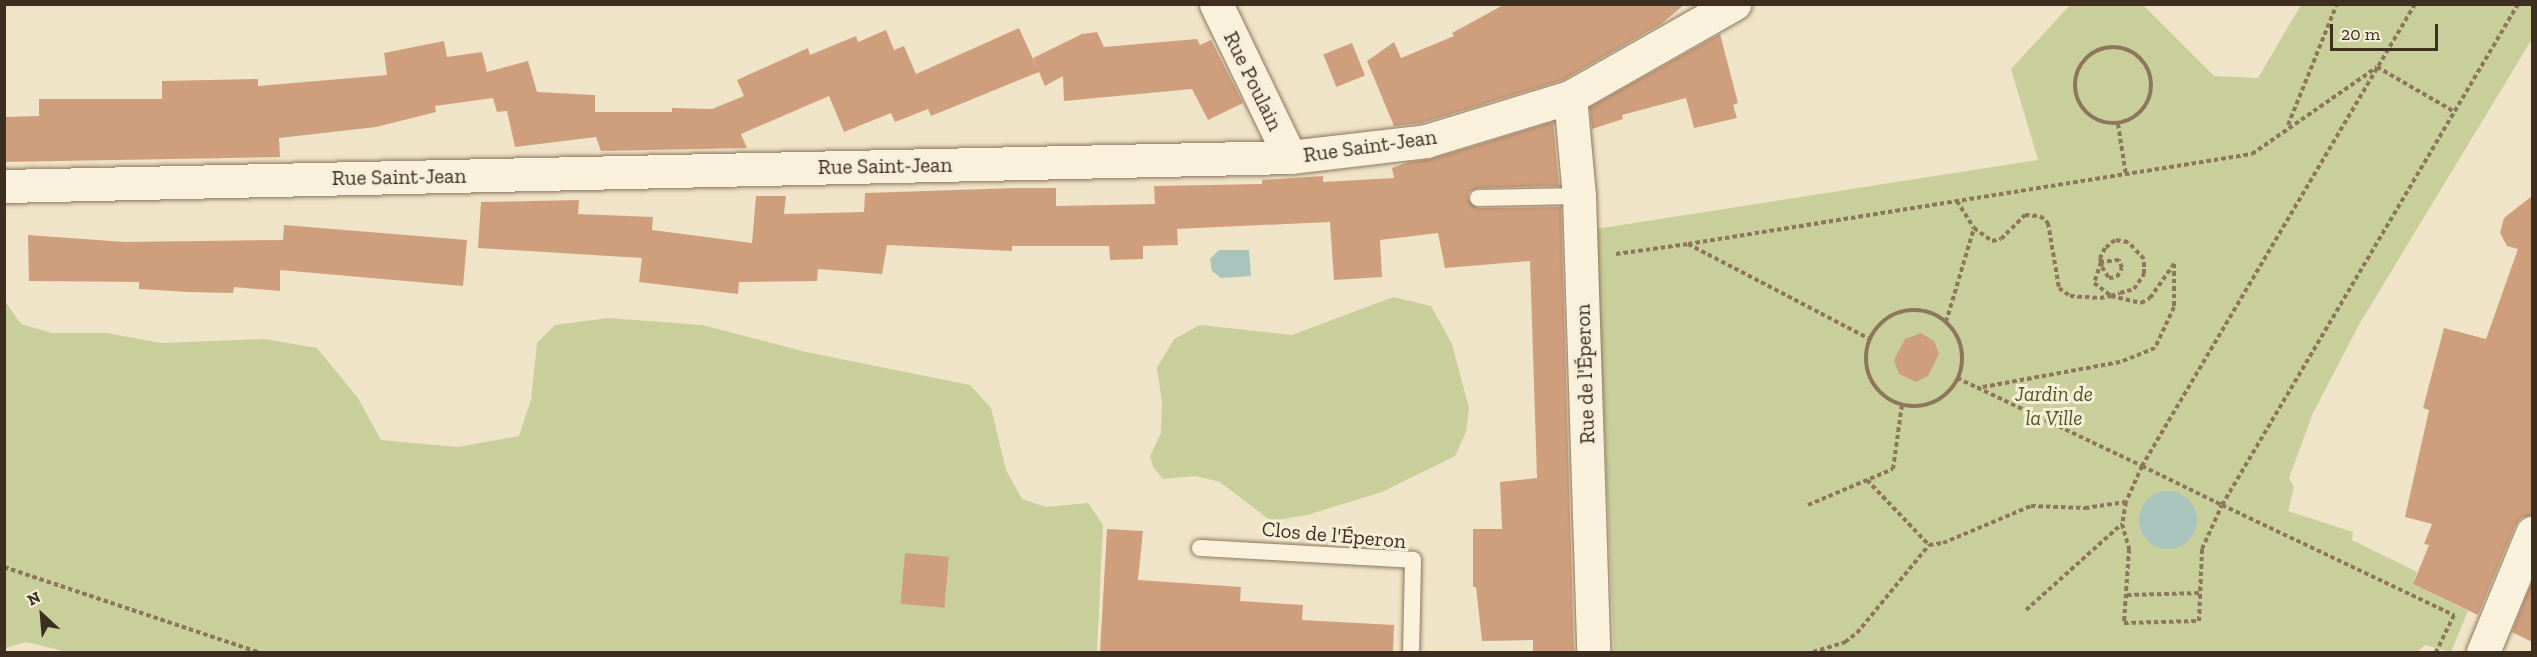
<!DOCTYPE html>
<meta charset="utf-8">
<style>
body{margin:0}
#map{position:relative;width:2537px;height:657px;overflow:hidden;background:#f0e4c8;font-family:"Zilla Slab",serif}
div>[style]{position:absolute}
.green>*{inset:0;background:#c9cf9b}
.water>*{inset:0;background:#a9c4bc}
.round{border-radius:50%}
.building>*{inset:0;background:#cf9f7d;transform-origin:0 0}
.path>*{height:4px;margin-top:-2px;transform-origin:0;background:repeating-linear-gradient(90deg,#8d765c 0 4.5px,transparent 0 7.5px)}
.path>.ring{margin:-2px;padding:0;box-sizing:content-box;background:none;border:4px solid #8d765c;border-radius:50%}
.roads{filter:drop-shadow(0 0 2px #8d765c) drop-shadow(0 0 2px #8d765c)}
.service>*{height:16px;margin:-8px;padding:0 8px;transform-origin:8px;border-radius:8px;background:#faf1dc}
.minor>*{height:33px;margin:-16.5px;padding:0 16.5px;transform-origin:16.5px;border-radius:16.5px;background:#faf1dc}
.tertiary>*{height:33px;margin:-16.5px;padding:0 16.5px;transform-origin:16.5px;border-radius:16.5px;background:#faf1dc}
span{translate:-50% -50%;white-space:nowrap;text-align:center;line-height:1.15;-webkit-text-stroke:6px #f7eed8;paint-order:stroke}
.street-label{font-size:21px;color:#3d2e20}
.park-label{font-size:21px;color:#4d5a26;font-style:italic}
.frame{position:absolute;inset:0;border:6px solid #3d2e20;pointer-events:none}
.north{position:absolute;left:12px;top:585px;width:60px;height:60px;-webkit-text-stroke:4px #f7eed8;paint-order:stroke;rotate:334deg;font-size:16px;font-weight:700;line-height:24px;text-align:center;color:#3d2e20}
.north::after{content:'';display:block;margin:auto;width:21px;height:27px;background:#3d2e20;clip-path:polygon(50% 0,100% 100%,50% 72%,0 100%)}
.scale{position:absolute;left:2330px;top:24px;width:108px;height:27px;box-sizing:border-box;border:3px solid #3d2e20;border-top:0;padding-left:8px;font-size:18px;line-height:21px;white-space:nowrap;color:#3d2e20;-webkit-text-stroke:4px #f7eed8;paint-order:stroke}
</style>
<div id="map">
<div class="green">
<i style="clip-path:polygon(2070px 5px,2143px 5px,2214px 76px,2258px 78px,2301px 5px,2532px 5px,2532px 39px,2360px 323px,2313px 413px,2289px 478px,2294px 487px,2288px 511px,2353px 532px,2352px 540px,2417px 572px,2413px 584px,2468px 611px,2451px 652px,2425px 645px,2417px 652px,1614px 652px,1596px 229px,2038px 160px,2011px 69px)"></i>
<i style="clip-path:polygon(1393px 297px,1431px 306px,1452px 344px,1469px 408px,1466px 432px,1455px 456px,1382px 492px,1307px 515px,1271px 521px,1220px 482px,1196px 476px,1163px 479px,1153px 467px,1150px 456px,1161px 433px,1162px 403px,1157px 368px,1174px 339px,1200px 325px,1292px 335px)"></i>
<i style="clip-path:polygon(4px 300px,21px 324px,52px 333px,107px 333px,161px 343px,264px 339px,317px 348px,358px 398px,381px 440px,458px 447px,519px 436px,531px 400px,537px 343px,555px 325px,608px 318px,702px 325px,806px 352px,970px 385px,991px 408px,1006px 470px,1022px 499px,1046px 507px,1088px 503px,1103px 525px,1097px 652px,67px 652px,26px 642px,5px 648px)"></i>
</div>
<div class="water">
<i style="clip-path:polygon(1219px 250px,1249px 250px,1251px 276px,1221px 278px,1212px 271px,1210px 259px)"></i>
<i class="round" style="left:2139px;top:491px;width:58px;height:58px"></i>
</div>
<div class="building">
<i style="clip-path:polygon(1505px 4px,1685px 4px,1661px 24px,1563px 80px,1422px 123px,1394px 126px,1367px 61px,1394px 42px,1401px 58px,1454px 36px,1452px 33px)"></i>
<i style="clip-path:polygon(1019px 28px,1039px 72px,1033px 58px,1082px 34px,1097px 32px,1104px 47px,1197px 39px,1200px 45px,1211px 40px,1243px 103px,1208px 120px,1192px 89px,1064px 101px,1063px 76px,1045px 86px,1039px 72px,931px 116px,928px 109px,895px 122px,891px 113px,844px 132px,829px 96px,741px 134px,747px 148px,601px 151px,596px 137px,515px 147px,507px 111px,497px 112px,493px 98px,435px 106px,436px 112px,376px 127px,279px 138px,280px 157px,4px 162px,4px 117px,39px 116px,39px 99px,162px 99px,162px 81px,258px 79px,258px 86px,387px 75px,384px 53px,444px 41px,447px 57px,482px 52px,487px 72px,528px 61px,537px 92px,595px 95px,595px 112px,672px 112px,672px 108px,712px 109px,744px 96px,737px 80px,808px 48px,810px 55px,856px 36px,858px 42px,886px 30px,894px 50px,904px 46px,916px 74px)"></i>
<i style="clip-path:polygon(1720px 34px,1738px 103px,1733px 105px,1737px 118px,1694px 128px,1686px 98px,1622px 115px,1623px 119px,1592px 129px,1590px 107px)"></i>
<i style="left:1352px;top:43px;width:35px;height:31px;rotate:68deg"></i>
<i style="clip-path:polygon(1553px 122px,1559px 186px,1478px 188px,1469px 192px,1468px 199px,1478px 208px,1561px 207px,1574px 652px,1533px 652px,1533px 640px,1482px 641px,1476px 587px,1473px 587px,1473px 529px,1502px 529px,1500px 482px,1537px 478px,1530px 261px,1445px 268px,1438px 233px,1380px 240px,1382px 277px,1334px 280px,1330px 222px,1219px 227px,1177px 229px,1178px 245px,1143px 246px,1143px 259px,1110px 260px,1109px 246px,1012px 246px,1012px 251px,887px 245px,882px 274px,818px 269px,817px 281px,739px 282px,738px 294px,639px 282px,642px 258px,478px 248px,481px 202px,579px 200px,578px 214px,653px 217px,652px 230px,752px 243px,756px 196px,786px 196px,784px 214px,864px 212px,865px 193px,1016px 188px,1056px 188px,1056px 206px,1155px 204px,1154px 186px,1262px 184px,1262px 180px,1323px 176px,1323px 182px,1394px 178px,1392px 168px,1409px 162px,1431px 159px)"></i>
<i style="clip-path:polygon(2532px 196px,2532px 515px,2521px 518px,2515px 526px,2478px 615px,2413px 584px,2429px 545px,2424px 544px,2432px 524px,2405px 517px,2429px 410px,2423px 408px,2444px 328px,2486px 339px,2518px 249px,2507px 246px,2500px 233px,2504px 218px)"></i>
<i style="clip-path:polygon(284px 225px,467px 240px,463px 286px,280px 270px,280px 291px,234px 287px,233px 293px,188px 292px,139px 289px,139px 282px,29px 281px,28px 235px,125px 242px,283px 240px)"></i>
<i style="clip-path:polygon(1921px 333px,1934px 341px,1939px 354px,1928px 376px,1916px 382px,1899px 374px,1894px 360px,1905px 339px)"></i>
<i style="clip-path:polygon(1107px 529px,1143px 531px,1138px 580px,1241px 587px,1240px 601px,1303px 605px,1302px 620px,1394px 625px,1393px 652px,1100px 652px)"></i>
<i style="left:905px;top:553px;width:44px;height:51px;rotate:5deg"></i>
<i style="clip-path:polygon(2532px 581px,2532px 642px,2512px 632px)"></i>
</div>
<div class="path">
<i style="left:2415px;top:4px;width:537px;rotate:120.58deg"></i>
<i style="left:2142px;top:466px;width:89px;rotate:26deg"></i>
<i style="left:2222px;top:505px;width:582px;rotate:-59.42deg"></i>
<i class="ring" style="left:2075px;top:47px;width:72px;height:72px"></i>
<i style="left:2118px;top:124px;width:52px;rotate:81.1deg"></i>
<i style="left:2288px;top:125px;width:131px;rotate:-68deg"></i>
<i style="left:1957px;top:201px;width:32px;rotate:58deg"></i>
<i style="left:1974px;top:228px;width:22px;rotate:36deg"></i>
<i style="left:1992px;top:241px;width:9px;rotate:-13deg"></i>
<i style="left:2001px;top:239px;width:34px;rotate:-45deg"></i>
<i style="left:2025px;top:215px;width:15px;rotate:4deg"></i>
<i style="left:2040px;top:216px;width:11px;rotate:41deg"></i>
<i style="left:2048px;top:223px;width:66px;rotate:80.4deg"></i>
<i style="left:2059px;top:288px;width:14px;rotate:36deg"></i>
<i style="left:2070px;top:296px;width:30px;rotate:4deg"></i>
<i style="left:2100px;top:298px;width:11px;rotate:-10deg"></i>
<i style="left:2111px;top:296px;width:9px;rotate:-18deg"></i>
<i style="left:2120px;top:293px;width:15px;rotate:-16deg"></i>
<i style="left:2134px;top:289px;width:18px;rotate:-56deg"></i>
<i style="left:2144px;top:274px;width:15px;rotate:-90deg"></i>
<i style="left:2144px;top:259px;width:23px;rotate:-133deg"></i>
<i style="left:2128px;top:242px;width:13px;rotate:-171deg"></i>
<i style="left:2115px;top:240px;width:13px;rotate:141deg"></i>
<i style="left:2105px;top:248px;width:11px;rotate:117deg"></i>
<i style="left:2100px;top:258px;width:4px;rotate:76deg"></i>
<i style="left:2101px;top:262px;width:5px;rotate:79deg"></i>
<i style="left:2102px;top:267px;width:13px;rotate:58deg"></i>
<i style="left:2109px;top:278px;width:8px;rotate:-7deg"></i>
<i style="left:2117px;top:277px;width:10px;rotate:-61deg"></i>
<i style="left:2122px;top:268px;width:9px;rotate:-111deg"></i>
<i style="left:2119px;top:260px;width:18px;rotate:174deg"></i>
<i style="left:2101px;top:262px;width:22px;rotate:108deg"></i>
<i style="left:2094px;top:283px;width:21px;rotate:37deg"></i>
<i style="left:2111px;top:296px;width:31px;rotate:13deg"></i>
<i style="left:2141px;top:303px;width:10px;rotate:-29deg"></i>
<i style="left:2150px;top:298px;width:42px;rotate:-54.8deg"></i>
<i style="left:2174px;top:264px;width:43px;rotate:90deg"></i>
<i style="left:2174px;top:307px;width:45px;rotate:114.9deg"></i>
<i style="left:2155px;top:348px;width:38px;rotate:158deg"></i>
<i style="left:2120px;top:362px;width:145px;rotate:169.7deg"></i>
<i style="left:1688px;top:244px;width:571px;rotate:-9.07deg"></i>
<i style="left:2252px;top:154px;width:152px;rotate:-34.8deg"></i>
<i style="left:2377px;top:67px;width:90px;rotate:30deg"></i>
<i style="left:1616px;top:254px;width:73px;rotate:-7.9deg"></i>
<i style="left:1688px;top:244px;width:205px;rotate:27.6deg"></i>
<i class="ring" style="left:1866px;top:310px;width:92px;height:92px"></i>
<i style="left:1946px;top:322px;width:98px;rotate:-73.4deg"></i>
<i style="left:1957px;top:378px;width:205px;rotate:25.4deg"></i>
<i style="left:2142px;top:466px;width:39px;rotate:114deg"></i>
<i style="left:2126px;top:502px;width:22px;rotate:100deg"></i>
<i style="left:2122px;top:524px;width:26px;rotate:74deg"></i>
<i style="left:2129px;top:549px;width:74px;rotate:93.9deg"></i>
<i style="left:2124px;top:623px;width:75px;rotate:-1.5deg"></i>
<i style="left:2199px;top:621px;width:72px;rotate:-87.6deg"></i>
<i style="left:2202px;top:549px;width:48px;rotate:-65.6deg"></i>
<i style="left:2222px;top:505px;width:257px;rotate:25.4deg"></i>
<i style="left:2454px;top:615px;width:41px;rotate:115.9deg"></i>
<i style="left:1867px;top:480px;width:90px;rotate:46.4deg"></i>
<i style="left:1929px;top:545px;width:14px;rotate:-8deg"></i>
<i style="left:1943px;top:543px;width:95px;rotate:-22.8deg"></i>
<i style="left:2031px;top:506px;width:54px;rotate:2.1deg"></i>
<i style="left:2085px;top:508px;width:41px;rotate:-8.3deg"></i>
<i style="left:1808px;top:505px;width:92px;rotate:-23deg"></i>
<i style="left:1893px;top:469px;width:66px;rotate:-82.1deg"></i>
<i style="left:4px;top:567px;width:268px;rotate:18.5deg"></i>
<i style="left:2127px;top:595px;width:75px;rotate:-1.5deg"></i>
<i style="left:2026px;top:610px;width:129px;rotate:-41.9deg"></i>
<i style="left:1813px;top:652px;width:34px;rotate:-17deg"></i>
<i style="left:1845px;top:642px;width:15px;rotate:-37deg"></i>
<i style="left:1857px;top:633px;width:114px;rotate:-50.7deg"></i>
</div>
<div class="roads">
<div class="service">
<i style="left:1478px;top:198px;width:101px;rotate:-1.1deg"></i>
<i style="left:1200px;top:548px;width:213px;rotate:3.2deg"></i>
<i style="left:1413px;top:560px;width:92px;rotate:91.2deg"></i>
</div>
<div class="minor">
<i style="left:1216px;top:4px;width:170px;rotate:64.2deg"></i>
<i style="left:1570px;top:97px;width:99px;rotate:84.8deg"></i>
<i style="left:1579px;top:196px;width:456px;rotate:88.2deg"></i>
<i style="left:2483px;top:652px;width:129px;rotate:-67.6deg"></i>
</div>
<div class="tertiary">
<i style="left:4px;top:186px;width:1286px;rotate:-1.29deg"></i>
<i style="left:1290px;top:157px;width:137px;rotate:-6.7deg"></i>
<i style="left:1426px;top:141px;width:151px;rotate:-17deg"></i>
<i style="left:1570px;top:97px;width:189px;rotate:-29.6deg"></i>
</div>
</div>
<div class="street-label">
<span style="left:1253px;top:81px;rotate:64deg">Rue Poulain</span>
<span style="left:1370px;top:146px;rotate:-8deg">Rue Saint-Jean</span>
<span style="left:885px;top:166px;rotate:-1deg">Rue Saint-Jean</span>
<span style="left:399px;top:177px;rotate:-1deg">Rue Saint-Jean</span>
<span style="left:1585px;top:374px;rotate:-92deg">Rue de l'Éperon</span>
<span style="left:1334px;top:535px;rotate:5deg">Clos de l'Éperon</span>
</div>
<div class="park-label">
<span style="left:2054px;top:406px">Jardin de<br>la Ville</span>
</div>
<div class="frame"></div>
<div class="north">N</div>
<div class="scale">20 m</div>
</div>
